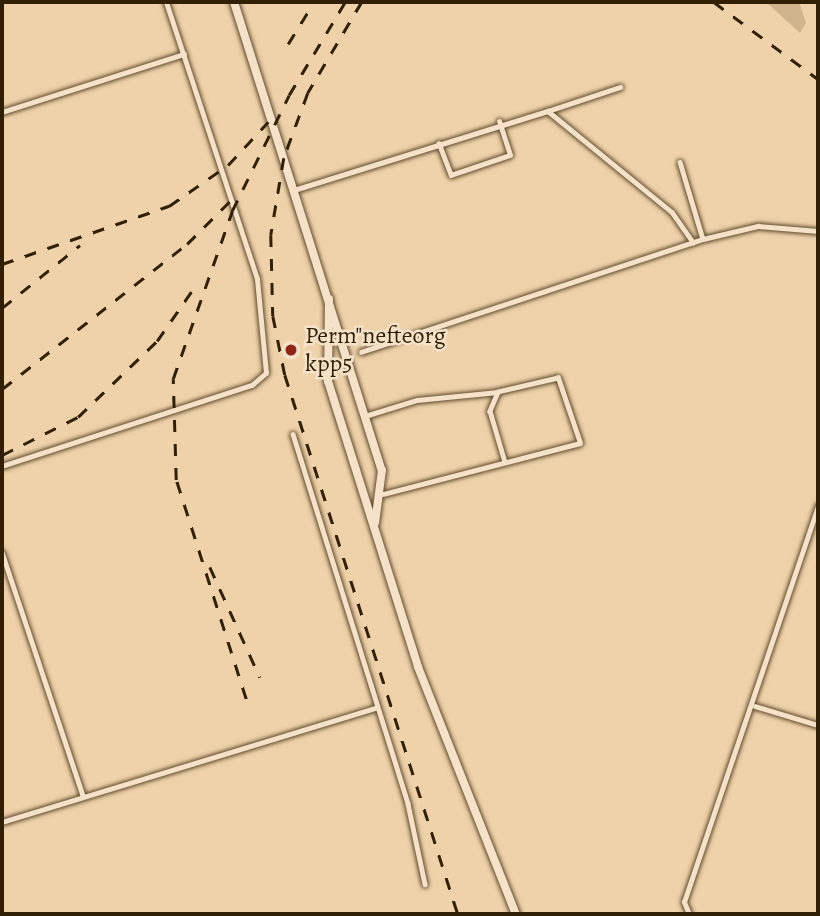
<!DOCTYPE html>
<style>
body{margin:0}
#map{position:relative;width:820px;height:916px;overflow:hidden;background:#efd2aa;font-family:Alegreya,serif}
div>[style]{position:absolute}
.green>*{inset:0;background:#cfb48e}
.roads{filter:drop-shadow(0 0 2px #604c2e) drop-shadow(0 0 2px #604c2e)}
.lane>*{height:4.5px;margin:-2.25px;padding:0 2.25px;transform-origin:2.25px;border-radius:2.25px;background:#f5e2c8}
.street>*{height:8px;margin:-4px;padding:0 4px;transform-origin:4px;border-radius:4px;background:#f5e2c8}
.rail>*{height:2.5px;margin-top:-1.25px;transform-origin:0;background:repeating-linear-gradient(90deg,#311f04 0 12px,transparent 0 24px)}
.dots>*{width:19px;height:19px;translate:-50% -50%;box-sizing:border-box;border:4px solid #f5e2c8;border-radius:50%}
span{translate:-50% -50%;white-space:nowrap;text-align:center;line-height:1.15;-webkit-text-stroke:5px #f5e2c8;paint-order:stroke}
.poi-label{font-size:24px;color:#311f04}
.left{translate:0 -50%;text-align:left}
.frame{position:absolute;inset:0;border:4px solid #311f04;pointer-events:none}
</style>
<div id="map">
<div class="green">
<i style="clip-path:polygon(766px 2px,799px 2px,806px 23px,800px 33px)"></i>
</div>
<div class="roads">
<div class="lane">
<i style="left:548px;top:111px;width:76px;rotate:-18.4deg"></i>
<i style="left:2px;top:112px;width:191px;rotate:-17.7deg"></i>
<i style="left:439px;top:143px;width:34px;rotate:69deg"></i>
<i style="left:451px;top:175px;width:62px;rotate:-18.7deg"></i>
<i style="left:510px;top:155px;width:35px;rotate:-108deg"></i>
<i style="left:680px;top:162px;width:80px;rotate:73.4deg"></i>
<i style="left:294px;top:190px;width:266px;rotate:-17.3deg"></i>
<i style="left:548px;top:111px;width:160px;rotate:39.2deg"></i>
<i style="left:672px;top:212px;width:37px;rotate:55deg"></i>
<i style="left:361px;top:352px;width:360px;rotate:-18.3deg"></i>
<i style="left:703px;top:239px;width:57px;rotate:-13.3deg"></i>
<i style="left:758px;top:226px;width:60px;rotate:4.8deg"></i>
<i style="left:365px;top:416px;width:54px;rotate:-17.1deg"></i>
<i style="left:417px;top:400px;width:81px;rotate:-5.6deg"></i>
<i style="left:293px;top:434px;width:387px;rotate:72.7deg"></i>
<i style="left:408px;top:804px;width:82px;rotate:78deg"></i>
<i style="left:2px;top:466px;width:263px;rotate:-18deg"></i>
<i style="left:252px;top:385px;width:18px;rotate:-41deg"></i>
<i style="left:266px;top:373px;width:94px;rotate:-95.5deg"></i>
<i style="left:257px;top:279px;width:292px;rotate:-108.2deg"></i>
<i style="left:383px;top:494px;width:203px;rotate:-14.5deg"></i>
<i style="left:580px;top:443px;width:69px;rotate:-108.7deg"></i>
<i style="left:558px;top:378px;width:62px;rotate:166.9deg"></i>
<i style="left:498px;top:392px;width:21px;rotate:113deg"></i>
<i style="left:490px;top:411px;width:53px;rotate:73.6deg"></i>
<i style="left:2px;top:552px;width:256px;rotate:71.6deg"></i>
<i style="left:755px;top:706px;width:66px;rotate:16.8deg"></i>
<i style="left:2px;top:822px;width:392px;rotate:-17deg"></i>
<i style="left:689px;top:914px;width:13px;rotate:-113deg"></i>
<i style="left:684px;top:902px;width:419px;rotate:-71.3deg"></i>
</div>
<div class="street">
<i style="left:234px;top:2px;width:491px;rotate:72.5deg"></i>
<i style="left:382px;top:470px;width:53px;rotate:97.5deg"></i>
<i style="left:329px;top:299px;width:82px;rotate:90.7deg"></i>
<i style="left:328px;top:381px;width:300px;rotate:72.5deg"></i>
<i style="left:418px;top:667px;width:266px;rotate:68.4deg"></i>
</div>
</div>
<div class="rail">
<i style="left:362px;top:2px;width:106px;rotate:120.7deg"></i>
<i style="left:308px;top:93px;width:69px;rotate:110.3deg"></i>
<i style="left:284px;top:158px;width:78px;rotate:99.6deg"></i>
<i style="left:271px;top:235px;width:81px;rotate:88.6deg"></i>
<i style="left:273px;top:316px;width:60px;rotate:78.5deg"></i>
<i style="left:285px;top:375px;width:566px;rotate:72.21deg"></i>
<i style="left:714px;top:2px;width:129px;rotate:36.5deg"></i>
<i style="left:288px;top:44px;width:49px;rotate:-58.2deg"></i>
<i style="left:2px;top:264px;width:177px;rotate:-19.2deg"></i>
<i style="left:169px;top:206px;width:72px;rotate:-34.8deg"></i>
<i style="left:228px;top:165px;width:59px;rotate:-47.1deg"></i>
<i style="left:2px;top:308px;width:100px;rotate:-38.9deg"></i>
<i style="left:2px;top:389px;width:235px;rotate:-38.1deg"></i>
<i style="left:187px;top:244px;width:65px;rotate:-45deg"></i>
<i style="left:2px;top:455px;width:85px;rotate:-26.6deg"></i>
<i style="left:78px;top:417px;width:110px;rotate:-43.9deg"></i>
<i style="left:157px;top:341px;width:60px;rotate:-55.2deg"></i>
<i style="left:210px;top:567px;width:121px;rotate:65.6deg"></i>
<i style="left:246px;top:699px;width:230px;rotate:-107.7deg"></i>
<i style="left:176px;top:480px;width:101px;rotate:-91.7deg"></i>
<i style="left:173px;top:379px;width:178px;rotate:-70.6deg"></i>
<i style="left:232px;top:211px;width:129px;rotate:-63.8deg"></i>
<i style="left:289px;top:95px;width:109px;rotate:-58.9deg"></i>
</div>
<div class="dots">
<i style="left:291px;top:350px;background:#8f2418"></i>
</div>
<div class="poi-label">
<span class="left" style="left:305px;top:350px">Perm"nefteorg<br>kpp5</span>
</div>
<div class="frame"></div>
</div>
